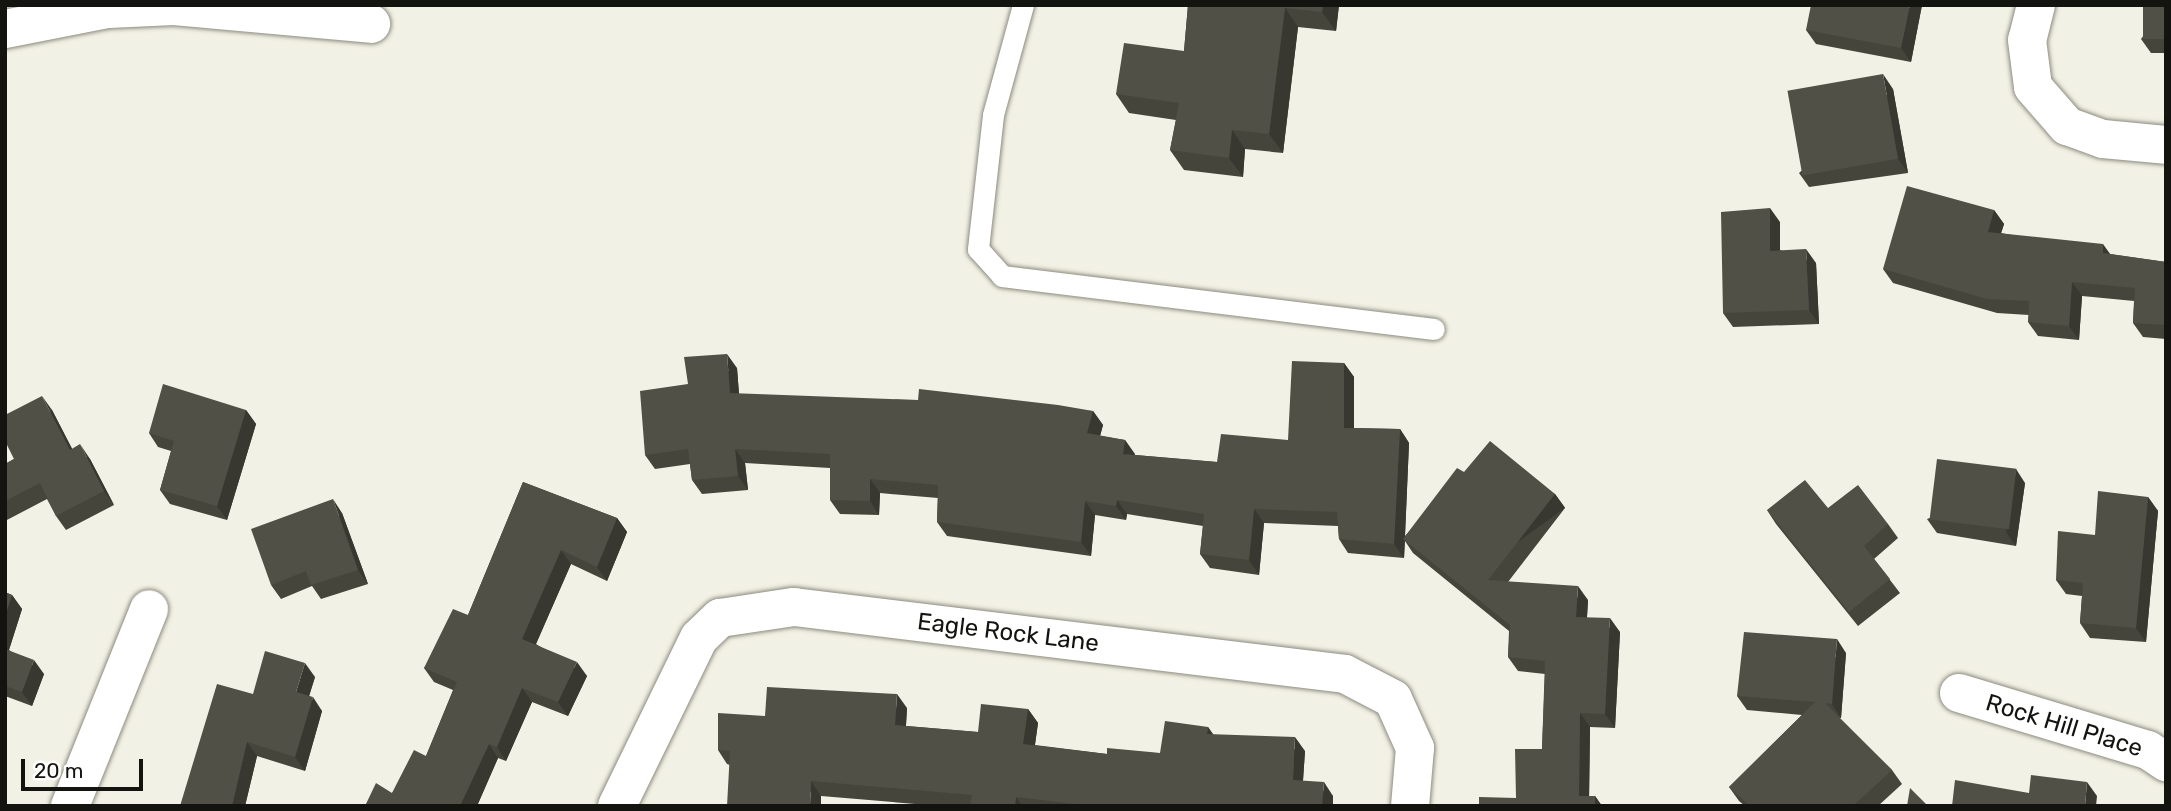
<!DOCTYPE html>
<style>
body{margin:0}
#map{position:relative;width:2171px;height:811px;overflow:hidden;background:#f2f1e5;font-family:Rubik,sans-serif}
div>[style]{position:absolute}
.roads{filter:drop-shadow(0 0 2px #8b8b7f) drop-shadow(0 0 2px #8b8b7f)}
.service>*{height:21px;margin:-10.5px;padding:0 10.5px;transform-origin:10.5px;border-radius:10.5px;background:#fff}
.minor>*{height:38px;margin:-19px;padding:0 19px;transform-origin:19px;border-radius:19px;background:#fff}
.wall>*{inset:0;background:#45453c}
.shaded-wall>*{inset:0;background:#383831;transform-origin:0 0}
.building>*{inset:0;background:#505046;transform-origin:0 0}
span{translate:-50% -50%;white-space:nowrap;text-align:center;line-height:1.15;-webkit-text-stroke:7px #fff;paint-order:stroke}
.street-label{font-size:24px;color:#13130f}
.frame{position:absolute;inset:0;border:7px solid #13130f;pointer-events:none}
.scale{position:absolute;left:21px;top:759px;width:122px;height:32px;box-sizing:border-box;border:4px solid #13130f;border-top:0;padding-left:9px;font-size:21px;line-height:24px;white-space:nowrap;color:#13130f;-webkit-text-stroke:5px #fff;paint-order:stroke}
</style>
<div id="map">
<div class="roads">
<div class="service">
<i style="left:1023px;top:5px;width:114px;rotate:105.3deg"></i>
<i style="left:993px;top:115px;width:135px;rotate:96.4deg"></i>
<i style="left:978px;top:249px;width:36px;rotate:48deg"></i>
<i style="left:1002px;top:276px;width:435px;rotate:7deg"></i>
</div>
<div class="minor">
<i style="left:2036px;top:5px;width:36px;rotate:104deg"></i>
<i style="left:2027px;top:40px;width:47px;rotate:82.7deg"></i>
<i style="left:2033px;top:87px;width:52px;rotate:48.9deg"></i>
<i style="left:2067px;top:126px;width:38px;rotate:20deg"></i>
<i style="left:2103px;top:139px;width:63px;rotate:5.4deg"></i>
<i style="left:5px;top:29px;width:105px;rotate:-11deg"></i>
<i style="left:108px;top:9px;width:66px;rotate:-2.6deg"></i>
<i style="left:174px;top:6px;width:198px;rotate:5.2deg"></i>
<i style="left:1959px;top:693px;width:197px;rotate:16.8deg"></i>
<i style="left:2148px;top:750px;width:22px;rotate:34deg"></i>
<i style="left:70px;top:806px;width:212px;rotate:-68.1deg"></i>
<i style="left:617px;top:806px;width:187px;rotate:-64deg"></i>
<i style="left:699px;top:638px;width:29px;rotate:-44deg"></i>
<i style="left:720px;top:618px;width:75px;rotate:-8.5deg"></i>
<i style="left:794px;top:607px;width:555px;rotate:6.93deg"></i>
<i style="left:1345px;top:674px;width:54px;rotate:27.5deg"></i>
<i style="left:1393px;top:699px;width:54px;rotate:65.8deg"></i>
<i style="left:1415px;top:748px;width:58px;rotate:94.9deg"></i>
</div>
</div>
<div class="wall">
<i style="clip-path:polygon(1188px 5px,1339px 5px,1336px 31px,1298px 27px,1283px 153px,1245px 149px,1243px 177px,1184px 170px,1170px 150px,1176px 120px,1129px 113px,1116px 94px,1184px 51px)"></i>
<i style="clip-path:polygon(1922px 5px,1911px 62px,1816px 44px,1806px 30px)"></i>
<i style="clip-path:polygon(2166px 5px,2166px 53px,2151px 53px,2141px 39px)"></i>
<i style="clip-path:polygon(1893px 89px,1908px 173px,1809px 187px,1799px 173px)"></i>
<i style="clip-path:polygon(1994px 210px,2004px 224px,2001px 233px,2110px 254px,2166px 262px,2166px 339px,2143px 337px,2133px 323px,2134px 301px,2082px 296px,2079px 340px,2038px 336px,2028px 322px,2029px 315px,1997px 313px,1893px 283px,1883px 269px)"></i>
<i style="clip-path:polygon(1780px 222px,1780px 250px,1816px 263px,1819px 324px,1733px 327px,1723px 313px)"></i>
<i style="clip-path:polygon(1344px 363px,1354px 377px,1354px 428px,1400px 429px,1409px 443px,1405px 536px,1464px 472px,1555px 494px,1565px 508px,1508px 582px,1588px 600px,1587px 618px,1620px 632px,1615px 728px,1590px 727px,1589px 796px,1595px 796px,1602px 806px,1479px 806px,1516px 798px,1542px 749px,1545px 674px,1518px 671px,1508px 657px,1509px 631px,1413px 553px,1405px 541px,1404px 558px,1348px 553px,1339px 539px,1338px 526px,1264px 523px,1259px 575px,1210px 568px,1200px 554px,1203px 526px,1127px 514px,1126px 520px,1095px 515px,1091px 556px,947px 536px,937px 522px,938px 498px,880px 493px,879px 515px,840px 514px,830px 500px,830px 468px,745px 463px,748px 490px,702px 494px,692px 480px,690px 464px,655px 469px,645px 455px,688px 384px,737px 368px,739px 394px,1093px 411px,1103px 425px,1100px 436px,1125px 440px,1135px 455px,1217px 462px,1288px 440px)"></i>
<i style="clip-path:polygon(52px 410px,72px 449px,90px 459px,114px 505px,66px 530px,56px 516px,47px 499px,5px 521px,5px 464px,14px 459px)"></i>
<i style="clip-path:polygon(246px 410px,256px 424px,227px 520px,170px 504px,160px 490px,171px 451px,158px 447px,149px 433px)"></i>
<i style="clip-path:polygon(523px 482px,617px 518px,627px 532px,607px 581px,571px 564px,536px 644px,587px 676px,568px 716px,532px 702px,506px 761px,498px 758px,477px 806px,365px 806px,392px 793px,426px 756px,453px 690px,434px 682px,424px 668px,468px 615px)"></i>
<i style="clip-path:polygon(2025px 483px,2016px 546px,1937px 533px,1927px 519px)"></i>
<i style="clip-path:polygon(2148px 497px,2158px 511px,2146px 642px,2090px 638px,2080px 623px,2082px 596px,2066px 594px,2056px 580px,2095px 535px)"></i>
<i style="clip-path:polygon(1828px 508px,1888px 524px,1898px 538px,1874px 559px,1900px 593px,1858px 626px,1776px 524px,1767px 510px)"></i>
<i style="clip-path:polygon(342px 513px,368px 584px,321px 599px,312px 586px,281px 599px,271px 585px)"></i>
<i style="clip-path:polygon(5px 592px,12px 595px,22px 609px,9px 650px,44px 674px,32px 706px,5px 696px)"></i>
<i style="clip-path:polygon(1846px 653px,1841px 718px,1839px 718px,1892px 770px,1902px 784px,1878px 806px,1745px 806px,1739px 801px,1729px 787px,1802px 715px,1747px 710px,1737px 696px)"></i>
<i style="clip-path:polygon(315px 677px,309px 696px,322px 711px,305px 771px,257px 756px,245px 806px,180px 806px)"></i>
<i style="clip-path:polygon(907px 708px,906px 726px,978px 732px,1028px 709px,1038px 723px,1035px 745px,1107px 754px,1160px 753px,1208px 727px,1213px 735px,1305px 751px,1303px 781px,1333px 796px,1333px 806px,939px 806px,821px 796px,727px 764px,718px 750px,765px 716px)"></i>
</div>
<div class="shaded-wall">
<i style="clip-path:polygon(1323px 5px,1339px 5px,1336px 31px,1322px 12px)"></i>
<i style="clip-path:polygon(1910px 5px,1922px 5px,1911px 62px,1901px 48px)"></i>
<i style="clip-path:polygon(1285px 8px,1298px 27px,1283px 153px,1269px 134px)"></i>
<i style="clip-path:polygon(1883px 74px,1893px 89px,1908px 173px,1898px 159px)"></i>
<i style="clip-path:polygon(1232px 130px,1245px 149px,1243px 177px,1229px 158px)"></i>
<i style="clip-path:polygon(1770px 208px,1780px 222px,1780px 265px,1770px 251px)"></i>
<i style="clip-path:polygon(1994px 210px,2004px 224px,1997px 246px,1988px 232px)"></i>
<i style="clip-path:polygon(2103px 244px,2113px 258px,2103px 253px)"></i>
<i style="clip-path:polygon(1806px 249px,1816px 263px,1819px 324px,1809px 310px)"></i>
<i style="clip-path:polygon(2072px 282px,2082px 296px,2079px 340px,2069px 326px)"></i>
<i style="clip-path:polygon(727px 354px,737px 368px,740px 407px,730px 393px)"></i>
<i style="clip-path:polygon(1344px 363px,1354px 377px,1354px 442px,1344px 428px)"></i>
<i style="clip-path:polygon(42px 396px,52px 410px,80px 464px,70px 450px)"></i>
<i style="clip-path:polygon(246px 410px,256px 424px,227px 520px,217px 506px)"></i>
<i style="clip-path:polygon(1093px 411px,1103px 425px,1097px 447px,1087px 433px)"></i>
<i style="clip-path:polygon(1400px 429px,1409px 443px,1404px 558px,1394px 544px)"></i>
<i style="clip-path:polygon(1125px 440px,1135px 454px,1133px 468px,1123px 454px)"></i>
<i style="clip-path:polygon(80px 444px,90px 459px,114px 505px,104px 491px)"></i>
<i style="clip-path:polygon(735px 449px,745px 463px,748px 490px,738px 476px)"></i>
<i style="clip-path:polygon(2016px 469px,2025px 483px,2016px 546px,2006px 532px)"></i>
<i style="clip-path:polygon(870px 479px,880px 493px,879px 515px,870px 501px)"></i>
<i style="left:1555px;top:494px;width:17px;height:109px;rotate:54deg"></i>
<i style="clip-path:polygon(2148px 497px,2158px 511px,2146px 642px,2136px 628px)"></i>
<i style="clip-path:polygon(333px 499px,342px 513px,368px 584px,358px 570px)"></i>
<i style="clip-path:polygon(1117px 500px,1127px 514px,1126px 520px,1116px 506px)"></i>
<i style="clip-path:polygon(1085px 501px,1095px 515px,1091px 556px,1081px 542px)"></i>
<i style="clip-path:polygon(1254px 509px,1264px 523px,1259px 575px,1249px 560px)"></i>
<i style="clip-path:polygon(617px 518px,627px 532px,607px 581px,597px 567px)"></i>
<i style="clip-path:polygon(561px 550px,571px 564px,532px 653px,522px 639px)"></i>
<i style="clip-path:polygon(1578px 586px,1588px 600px,1586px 631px,1576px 617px)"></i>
<i style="clip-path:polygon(12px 595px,22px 609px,6px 659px,5px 617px)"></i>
<i style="clip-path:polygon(1610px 618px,1620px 632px,1615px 728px,1605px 714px)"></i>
<i style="clip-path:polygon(1837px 639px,1846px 653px,1841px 718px,1832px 704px)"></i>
<i style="clip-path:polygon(34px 660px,44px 674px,32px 706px,22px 692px)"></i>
<i style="clip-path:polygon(577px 662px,587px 676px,568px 716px,558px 702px)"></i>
<i style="clip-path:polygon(305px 663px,315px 677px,306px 706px,296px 692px)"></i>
<i style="clip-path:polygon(522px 688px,532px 702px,506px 761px,497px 747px)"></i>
<i style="clip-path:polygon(897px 694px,907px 708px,905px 739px,895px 725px)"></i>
<i style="clip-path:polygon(313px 697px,322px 711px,305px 771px,295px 757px)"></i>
<i style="clip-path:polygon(1028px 709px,1038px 723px,1033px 758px,1023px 744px)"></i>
<i style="clip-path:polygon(1580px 713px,1590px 727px,1589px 806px,1579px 796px)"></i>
<i style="clip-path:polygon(1208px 727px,1218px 741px,1207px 734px)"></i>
<i style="clip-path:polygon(1295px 737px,1305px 751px,1302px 794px,1293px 780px)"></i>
<i style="clip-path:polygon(247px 742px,257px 756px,245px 806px,232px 806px)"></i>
<i style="clip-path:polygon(489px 744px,498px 758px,477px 806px,460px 806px)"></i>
<i style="clip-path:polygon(811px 781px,821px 796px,821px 806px,810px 806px)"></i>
<i style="clip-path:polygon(1324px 782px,1333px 796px,1333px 806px,1322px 806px)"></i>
<i style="clip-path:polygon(2087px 782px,2097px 796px,2096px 806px,2085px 806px)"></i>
<i style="clip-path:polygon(1595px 796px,1602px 806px,1595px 806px)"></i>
<i style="clip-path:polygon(1016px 797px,1022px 806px,1015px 806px)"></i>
</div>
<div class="building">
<i style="clip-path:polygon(1188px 5px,1323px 5px,1322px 12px,1285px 8px,1269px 134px,1232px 130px,1229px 158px,1170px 150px,1179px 103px,1116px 94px,1124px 43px,1184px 51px)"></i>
<i style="clip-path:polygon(1811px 5px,1910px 5px,1901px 48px,1806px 30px)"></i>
<i style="left:2143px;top:5px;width:23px;height:34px"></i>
<i style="left:1883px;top:74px;width:86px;height:97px;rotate:80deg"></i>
<i style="clip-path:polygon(1907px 186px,1994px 210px,1988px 232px,2103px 244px,2103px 253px,2166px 262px,2166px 325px,2133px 323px,2135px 288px,2072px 282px,2069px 326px,2028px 322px,2029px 301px,1987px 299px,1883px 269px)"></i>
<i style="clip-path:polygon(1770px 208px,1770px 251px,1806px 249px,1809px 310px,1723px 313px,1721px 212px)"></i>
<i style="clip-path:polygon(727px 354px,730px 393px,918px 400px,919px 389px,1058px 405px,1093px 411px,1087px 433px,1125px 440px,1123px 454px,1217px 462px,1221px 434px,1288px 440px,1292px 361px,1344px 363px,1344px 428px,1400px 429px,1394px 544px,1339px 539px,1337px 512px,1254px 509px,1249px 560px,1200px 554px,1204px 514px,1117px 500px,1116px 506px,1085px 501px,1081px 542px,937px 522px,938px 485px,870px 479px,870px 501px,830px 500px,830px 454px,735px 449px,738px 476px,692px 480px,688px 449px,645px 455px,640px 391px,688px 384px,684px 357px)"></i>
<i style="clip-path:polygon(163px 384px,246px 410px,217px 506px,160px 490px,174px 441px,149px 433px)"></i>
<i style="clip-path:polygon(42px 396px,70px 450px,80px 444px,104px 491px,56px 516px,40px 483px,5px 501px,5px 464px,14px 459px,5px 441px,5px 415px)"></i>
<i style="clip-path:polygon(1490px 441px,1555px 494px,1488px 580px,1578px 586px,1576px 617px,1610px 618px,1605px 714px,1580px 713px,1579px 796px,1595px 796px,1595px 806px,1479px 806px,1479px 797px,1516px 798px,1515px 749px,1542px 749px,1545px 661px,1508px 657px,1510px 625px,1403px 539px,1457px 468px,1464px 472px)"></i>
<i style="left:1937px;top:459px;width:80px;height:61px;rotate:7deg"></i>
<i style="clip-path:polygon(1805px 480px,1828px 508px,1858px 485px,1888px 524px,1864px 546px,1890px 579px,1849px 612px,1767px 510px)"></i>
<i style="clip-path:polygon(523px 482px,617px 518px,597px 567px,561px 550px,522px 639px,577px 662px,558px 702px,522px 688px,497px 747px,489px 744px,460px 806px,365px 806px,376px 783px,392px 793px,414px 750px,426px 756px,457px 682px,424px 668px,453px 609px,468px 615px)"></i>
<i style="clip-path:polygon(2098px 491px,2148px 497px,2136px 628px,2080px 623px,2083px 583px,2056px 580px,2058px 531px,2095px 535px)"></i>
<i style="clip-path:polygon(333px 499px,358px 570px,311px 585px,306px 571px,271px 585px,251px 529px)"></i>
<i style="clip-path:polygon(5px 592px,12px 595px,5px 617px)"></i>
<i style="clip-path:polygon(1744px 632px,1837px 639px,1832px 704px,1825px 703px,1892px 770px,1853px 806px,1750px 806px,1729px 787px,1815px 702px,1737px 696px)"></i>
<i style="clip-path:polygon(5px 649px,34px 660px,22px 692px,5px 686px)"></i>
<i style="clip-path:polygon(265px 651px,305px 663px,296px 692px,313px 697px,295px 757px,247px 742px,232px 806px,180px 806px,217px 684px,253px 694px)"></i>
<i style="clip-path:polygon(767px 687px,897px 694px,895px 725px,978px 732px,981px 704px,1028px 709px,1023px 744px,1107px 754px,1107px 748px,1160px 753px,1165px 721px,1208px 727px,1207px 734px,1295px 737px,1293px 780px,1324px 782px,1322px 806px,1091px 806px,1016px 797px,1015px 806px,970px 806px,972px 795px,811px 781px,810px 806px,727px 806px,730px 751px,718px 750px,718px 713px,765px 716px)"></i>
<i style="clip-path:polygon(2031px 775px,2087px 782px,2085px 806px,1952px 806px,1955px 780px,2029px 793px)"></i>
<i style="clip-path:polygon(1910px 788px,1928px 806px,1907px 806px)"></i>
</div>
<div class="street-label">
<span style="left:1008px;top:633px;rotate:7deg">Eagle Rock Lane</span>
<span style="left:2064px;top:726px;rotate:17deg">Rock Hill Place</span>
</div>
<div class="frame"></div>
<div class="scale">20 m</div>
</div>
